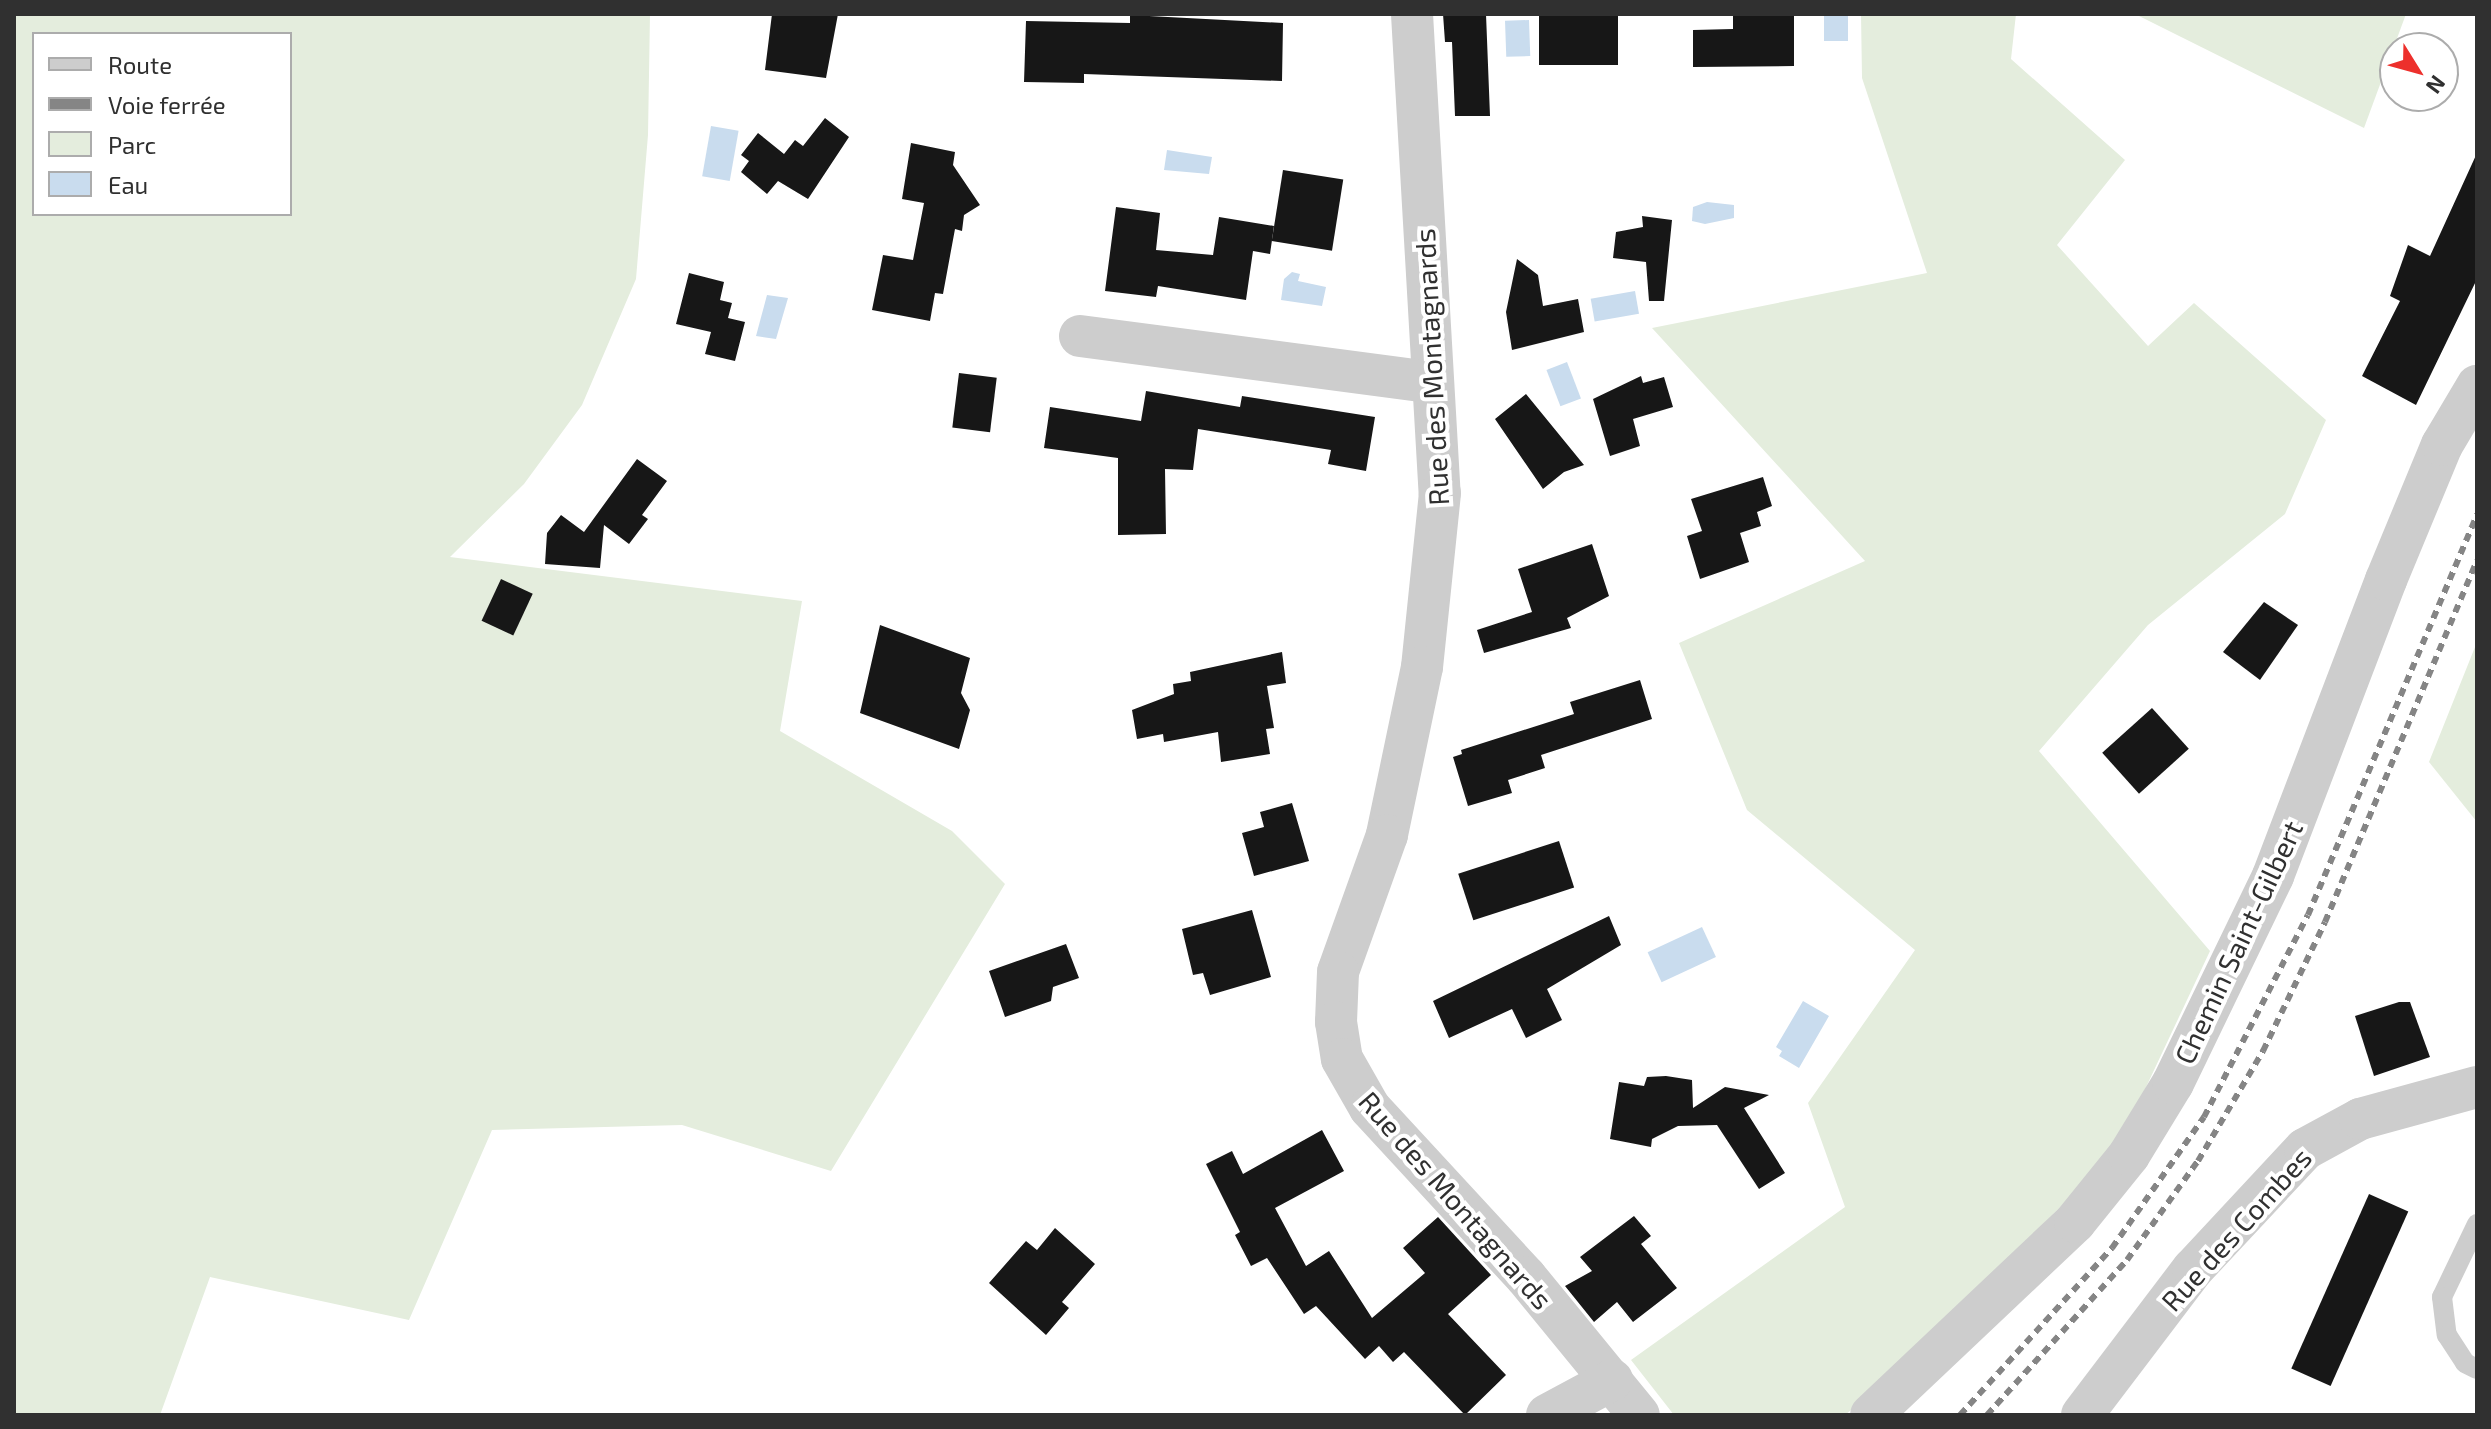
<!DOCTYPE html>
<meta charset="utf-8">
<style>
body{margin:0}
#map{position:relative;width:2491px;height:1429px;overflow:hidden;background:#fff;font-family:"Exo 2",sans-serif}
div>[style]{position:absolute}
.green>*{inset:0;background:#e4eddd}
.water>*{inset:0;background:#c9dcee;transform-origin:0 0}
.building>*{inset:0;background:#171717;transform-origin:0 0}
.lane>*{height:20px;margin:-10px;padding:0 10px;transform-origin:10px;border-radius:10px;background:#cdcdcd}
.street>*{height:42px;margin:-21px;padding:0 21px;transform-origin:21px;border-radius:21px;background:#cdcdcd}
.rail>*{height:6px;margin-top:-3px;transform-origin:0;background:repeating-linear-gradient(90deg,#858585 0 8px,transparent 0 14px)}
span{translate:-50% -50%;white-space:nowrap;text-align:center;line-height:1.15;-webkit-text-stroke:8px #fff;paint-order:stroke}
.street-label{font-size:28px;color:#303030}
.frame{position:absolute;inset:0;border:16px solid #303030;pointer-events:none}
.legend{position:absolute;left:32px;top:32px;width:260px;height:184px;box-sizing:border-box;background:#fff;border:2px solid #acacac;margin:0;padding:10px 14px;list-style:none;font-size:24px;color:#303030}
.legend li{display:flex;align-items:center;gap:16px;height:40px}
.legend b{width:40px;border:2px solid #acacac}
.north{position:absolute;left:2379px;top:32px;width:80px;height:80px;box-sizing:border-box;background:#fff;border:2px solid #acacac;border-radius:50%;rotate:127deg;font-size:22px;font-weight:700;line-height:32px;text-align:center;color:#303030}
.north::after{content:'';display:block;margin:auto;width:28px;height:36px;background:#ed302c;clip-path:polygon(50% 0,100% 100%,50% 72%,0 100%)}
</style>
<div id="map">
<div class="green">
<i style="clip-path:polygon(evenodd,14px 14px,650px 14px,648px 135px,636px 279px,582px 405px,524px 484px,450px 557px,802px 601px,780px 731px,952px 831px,1005px 884px,831px 1171px,682px 1125px,492px 1130px,409px 1320px,210px 1277px,160px 1415px,14px 1415px,14px 14px,34px 34px,290px 34px,290px 214px,34px 214px,34px 34px)"></i>
<i style="clip-path:polygon(1861px 14px,2016px 14px,2011px 59px,2125px 160px,2057px 245px,2148px 346px,2194px 303px,2326px 420px,2285px 514px,2148px 625px,2039px 751px,2210px 951px,2116px 1151px,1895px 1373px,1845px 1415px,1674px 1415px,1631px 1360px,1845px 1207px,1808px 1103px,1915px 950px,1747px 810px,1679px 643px,1865px 561px,1652px 328px,1927px 273px,1862px 78px)"></i>
<i style="clip-path:polygon(2135px 14px,2406px 14px,2364px 128px)"></i>
<i style="clip-path:polygon(2477px 642px,2477px 822px,2429px 762px)"></i>
</div>
<div class="water">
<i style="left:1824px;top:14px;width:24px;height:27px"></i>
<i style="left:1529px;top:20px;width:36px;height:24px;rotate:88deg"></i>
<i style="left:711px;top:126px;width:28px;height:51px;rotate:10deg"></i>
<i style="clip-path:polygon(1167px 150px,1212px 157px,1209px 174px,1164px 170px)"></i>
<i style="clip-path:polygon(1707px 202px,1734px 205px,1734px 218px,1705px 224px,1692px 221px,1693px 207px)"></i>
<i style="clip-path:polygon(1292px 272px,1300px 274px,1298px 281px,1326px 287px,1322px 306px,1281px 300px,1284px 279px)"></i>
<i style="left:1635px;top:291px;width:23px;height:45px;rotate:80deg"></i>
<i style="clip-path:polygon(767px 295px,788px 298px,776px 339px,756px 336px)"></i>
<i style="left:1567px;top:362px;width:39px;height:22px;rotate:69deg"></i>
<i style="left:1702px;top:927px;width:33px;height:60px;rotate:65deg"></i>
<i style="clip-path:polygon(1803px 1001px,1829px 1016px,1799px 1068px,1779px 1056px,1782px 1051px,1776px 1047px)"></i>
</div>
<div class="building">
<i style="clip-path:polygon(772px 14px,838px 14px,826px 78px,765px 70px)"></i>
<i style="clip-path:polygon(1443px 14px,1486px 14px,1490px 116px,1455px 116px,1452px 42px,1445px 42px)"></i>
<i style="left:1539px;top:14px;width:79px;height:51px"></i>
<i style="clip-path:polygon(1733px 14px,1794px 14px,1794px 66px,1693px 67px,1693px 30px,1733px 29px)"></i>
<i style="clip-path:polygon(1130px 15px,1283px 23px,1282px 81px,1084px 74px,1084px 83px,1024px 82px,1026px 21px,1130px 23px)"></i>
<i style="clip-path:polygon(825px 118px,849px 137px,808px 199px,778px 181px,767px 194px,741px 172px,749px 161px,741px 155px,758px 133px,784px 154px,795px 140px,803px 146px)"></i>
<i style="clip-path:polygon(911px 143px,955px 152px,953px 165px,980px 205px,964px 215px,962px 231px,955px 229px,943px 294px,935px 293px,930px 321px,872px 310px,883px 255px,913px 260px,924px 203px,902px 199px)"></i>
<i style="clip-path:polygon(2477px 153px,2477px 279px,2416px 405px,2362px 376px,2400px 301px,2390px 296px,2408px 245px,2430px 256px)"></i>
<i style="left:1283px;top:170px;width:61px;height:72px;rotate:9deg"></i>
<i style="clip-path:polygon(1116px 207px,1160px 213px,1156px 250px,1213px 255px,1219px 217px,1274px 226px,1270px 254px,1253px 251px,1246px 300px,1158px 286px,1156px 297px,1105px 291px)"></i>
<i style="clip-path:polygon(1642px 216px,1672px 220px,1664px 301px,1649px 301px,1646px 262px,1613px 258px,1616px 232px,1643px 227px)"></i>
<i style="clip-path:polygon(1517px 259px,1538px 275px,1543px 306px,1578px 299px,1584px 332px,1512px 350px,1506px 312px)"></i>
<i style="clip-path:polygon(689px 273px,724px 282px,720px 300px,732px 303px,728px 318px,745px 322px,735px 361px,705px 354px,711px 332px,676px 324px)"></i>
<i style="left:959px;top:373px;width:38px;height:55px;rotate:7deg"></i>
<i style="clip-path:polygon(1641px 376px,1643px 383px,1664px 377px,1673px 407px,1633px 419px,1640px 446px,1610px 456px,1593px 399px)"></i>
<i style="clip-path:polygon(1146px 391px,1240px 407px,1242px 396px,1375px 417px,1366px 471px,1328px 464px,1331px 450px,1198px 429px,1193px 470px,1165px 469px,1166px 534px,1118px 535px,1118px 458px,1044px 448px,1050px 407px,1141px 421px)"></i>
<i style="clip-path:polygon(1526px 394px,1584px 465px,1564px 472px,1543px 489px,1495px 419px)"></i>
<i style="clip-path:polygon(637px 459px,667px 481px,642px 515px,648px 519px,629px 544px,604px 525px,600px 568px,545px 564px,547px 533px,561px 515px,584px 532px)"></i>
<i style="clip-path:polygon(1763px 477px,1772px 506px,1757px 512px,1761px 526px,1740px 533px,1749px 562px,1700px 579px,1687px 536px,1702px 531px,1691px 499px)"></i>
<i style="clip-path:polygon(1592px 544px,1609px 596px,1567px 618px,1571px 628px,1484px 653px,1477px 630px,1532px 612px,1518px 569px)"></i>
<i style="left:501px;top:579px;width:35px;height:46px;rotate:25deg"></i>
<i style="clip-path:polygon(2264px 602px,2298px 625px,2260px 680px,2223px 652px)"></i>
<i style="clip-path:polygon(880px 625px,970px 658px,961px 693px,970px 710px,959px 749px,860px 713px)"></i>
<i style="clip-path:polygon(1282px 652px,1286px 683px,1267px 686px,1274px 728px,1266px 729px,1270px 754px,1221px 762px,1218px 732px,1164px 742px,1163px 734px,1137px 739px,1132px 710px,1174px 694px,1173px 684px,1191px 681px,1190px 672px)"></i>
<i style="clip-path:polygon(1640px 680px,1652px 719px,1541px 755px,1545px 768px,1508px 780px,1512px 793px,1468px 806px,1453px 757px,1462px 754px,1461px 750px,1574px 714px,1570px 702px)"></i>
<i style="left:2152px;top:708px;width:55px;height:67px;rotate:48deg"></i>
<i style="clip-path:polygon(1292px 803px,1309px 861px,1254px 876px,1242px 833px,1264px 827px,1260px 812px)"></i>
<i style="left:1559px;top:841px;width:49px;height:106px;rotate:72deg"></i>
<i style="clip-path:polygon(1252px 910px,1271px 977px,1210px 995px,1203px 973px,1193px 975px,1182px 929px)"></i>
<i style="clip-path:polygon(1609px 916px,1621px 945px,1547px 989px,1562px 1020px,1526px 1038px,1512px 1009px,1449px 1038px,1433px 1001px)"></i>
<i style="clip-path:polygon(1066px 944px,1079px 978px,1053px 987px,1051px 1001px,1005px 1017px,989px 971px)"></i>
<i style="clip-path:polygon(2399px 1002px,2410px 1002px,2430px 1057px,2374px 1076px,2355px 1016px)"></i>
<i style="clip-path:polygon(1666px 1076px,1692px 1080px,1693px 1108px,1725px 1087px,1769px 1095px,1744px 1108px,1785px 1173px,1759px 1189px,1717px 1125px,1678px 1126px,1652px 1139px,1651px 1147px,1610px 1139px,1619px 1082px,1644px 1086px,1647px 1077px)"></i>
<i style="clip-path:polygon(1322px 1130px,1344px 1171px,1275px 1208px,1306px 1266px,1329px 1251px,1372px 1318px,1425px 1273px,1403px 1248px,1438px 1217px,1491px 1275px,1448px 1314px,1506px 1375px,1465px 1415px,1404px 1352px,1393px 1362px,1379px 1346px,1365px 1359px,1316px 1306px,1304px 1314px,1267px 1258px,1251px 1266px,1235px 1235px,1240px 1232px,1206px 1164px,1232px 1151px,1243px 1174px)"></i>
<i style="left:2369px;top:1194px;width:43px;height:191px;rotate:24deg"></i>
<i style="clip-path:polygon(1634px 1216px,1651px 1236px,1641px 1244px,1677px 1288px,1633px 1322px,1617px 1302px,1594px 1322px,1565px 1286px,1592px 1271px,1580px 1257px)"></i>
<i style="clip-path:polygon(1055px 1228px,1095px 1264px,1062px 1302px,1069px 1308px,1046px 1335px,989px 1283px,1026px 1241px,1037px 1250px)"></i>
</div>
<div class="lane">
<i style="left:2477px;top:1224px;width:81px;rotate:115.6deg"></i>
<i style="left:2442px;top:1297px;width:38px;rotate:83deg"></i>
<i style="left:2447px;top:1335px;width:33px;rotate:57deg"></i>
<i style="left:2465px;top:1363px;width:13px;rotate:27deg"></i>
</div>
<div class="street">
<i style="left:1412px;top:14px;width:480px;rotate:86.7deg"></i>
<i style="left:1440px;top:493px;width:175px;rotate:95.9deg"></i>
<i style="left:1422px;top:667px;width:172px;rotate:101.8deg"></i>
<i style="left:1387px;top:835px;width:145px;rotate:109.7deg"></i>
<i style="left:1338px;top:972px;width:50px;rotate:92.3deg"></i>
<i style="left:1336px;top:1022px;width:37px;rotate:81deg"></i>
<i style="left:1342px;top:1059px;width:56px;rotate:60.3deg"></i>
<i style="left:1370px;top:1108px;width:230px;rotate:47.3deg"></i>
<i style="left:1526px;top:1277px;width:178px;rotate:50.7deg"></i>
<i style="left:1080px;top:336px;width:353px;rotate:7.5deg"></i>
<i style="left:1547px;top:1415px;width:74px;rotate:-28.3deg"></i>
<i style="left:1871px;top:1415px;width:281px;rotate:-43.4deg"></i>
<i style="left:2075px;top:1222px;width:86px;rotate:-51.1deg"></i>
<i style="left:2129px;top:1155px;width:84px;rotate:-58.6deg"></i>
<i style="left:2173px;top:1083px;width:230px;rotate:-64.2deg"></i>
<i style="left:2273px;top:876px;width:317px;rotate:-69.1deg"></i>
<i style="left:2386px;top:580px;width:146px;rotate:-67.5deg"></i>
<i style="left:2442px;top:445px;width:69px;rotate:-59.3deg"></i>
<i style="left:2082px;top:1415px;width:183px;rotate:-52.8deg"></i>
<i style="left:2193px;top:1269px;width:164px;rotate:-47deg"></i>
<i style="left:2305px;top:1149px;width:63px;rotate:-28.6deg"></i>
<i style="left:2360px;top:1119px;width:121px;rotate:-15.3deg"></i>
</div>
<div class="rail">
<i style="left:1960px;top:1415px;width:226px;rotate:-47.7deg"></i>
<i style="left:2112px;top:1248px;width:160px;rotate:-54.9deg"></i>
<i style="left:2204px;top:1117px;width:227px;rotate:-62.8deg"></i>
<i style="left:2308px;top:915px;width:435px;rotate:-67.1deg"></i>
<i style="left:1987px;top:1415px;width:209px;rotate:-47.9deg"></i>
<i style="left:2127px;top:1260px;width:122px;rotate:-54.4deg"></i>
<i style="left:2198px;top:1161px;width:128px;rotate:-59.4deg"></i>
<i style="left:2263px;top:1051px;width:143px;rotate:-64.3deg"></i>
<i style="left:2325px;top:922px;width:392px;rotate:-67.2deg"></i>
</div>
<div class="street-label">
<span style="left:1431px;top:367px;rotate:-93deg">Rue des Montagnards</span>
<span style="left:2238px;top:942px;rotate:-65deg">Chemin Saint-Gilbert</span>
<span style="left:1456px;top:1200px;rotate:49deg">Rue des Montagnards</span>
<span style="left:2236px;top:1229px;rotate:-48deg">Rue des Combes</span>
</div>
<div class="frame"></div>
<ul class="legend">
<li><b style="height:10px;background:#cdcdcd"></b>Route</li>
<li><b style="height:10px;background:#858585"></b>Voie ferrée</li>
<li><b style="height:22px;background:#e4eddd"></b>Parc</li>
<li><b style="height:22px;background:#c9dcee"></b>Eau</li>
</ul>
<div class="north">N</div>
</div>
